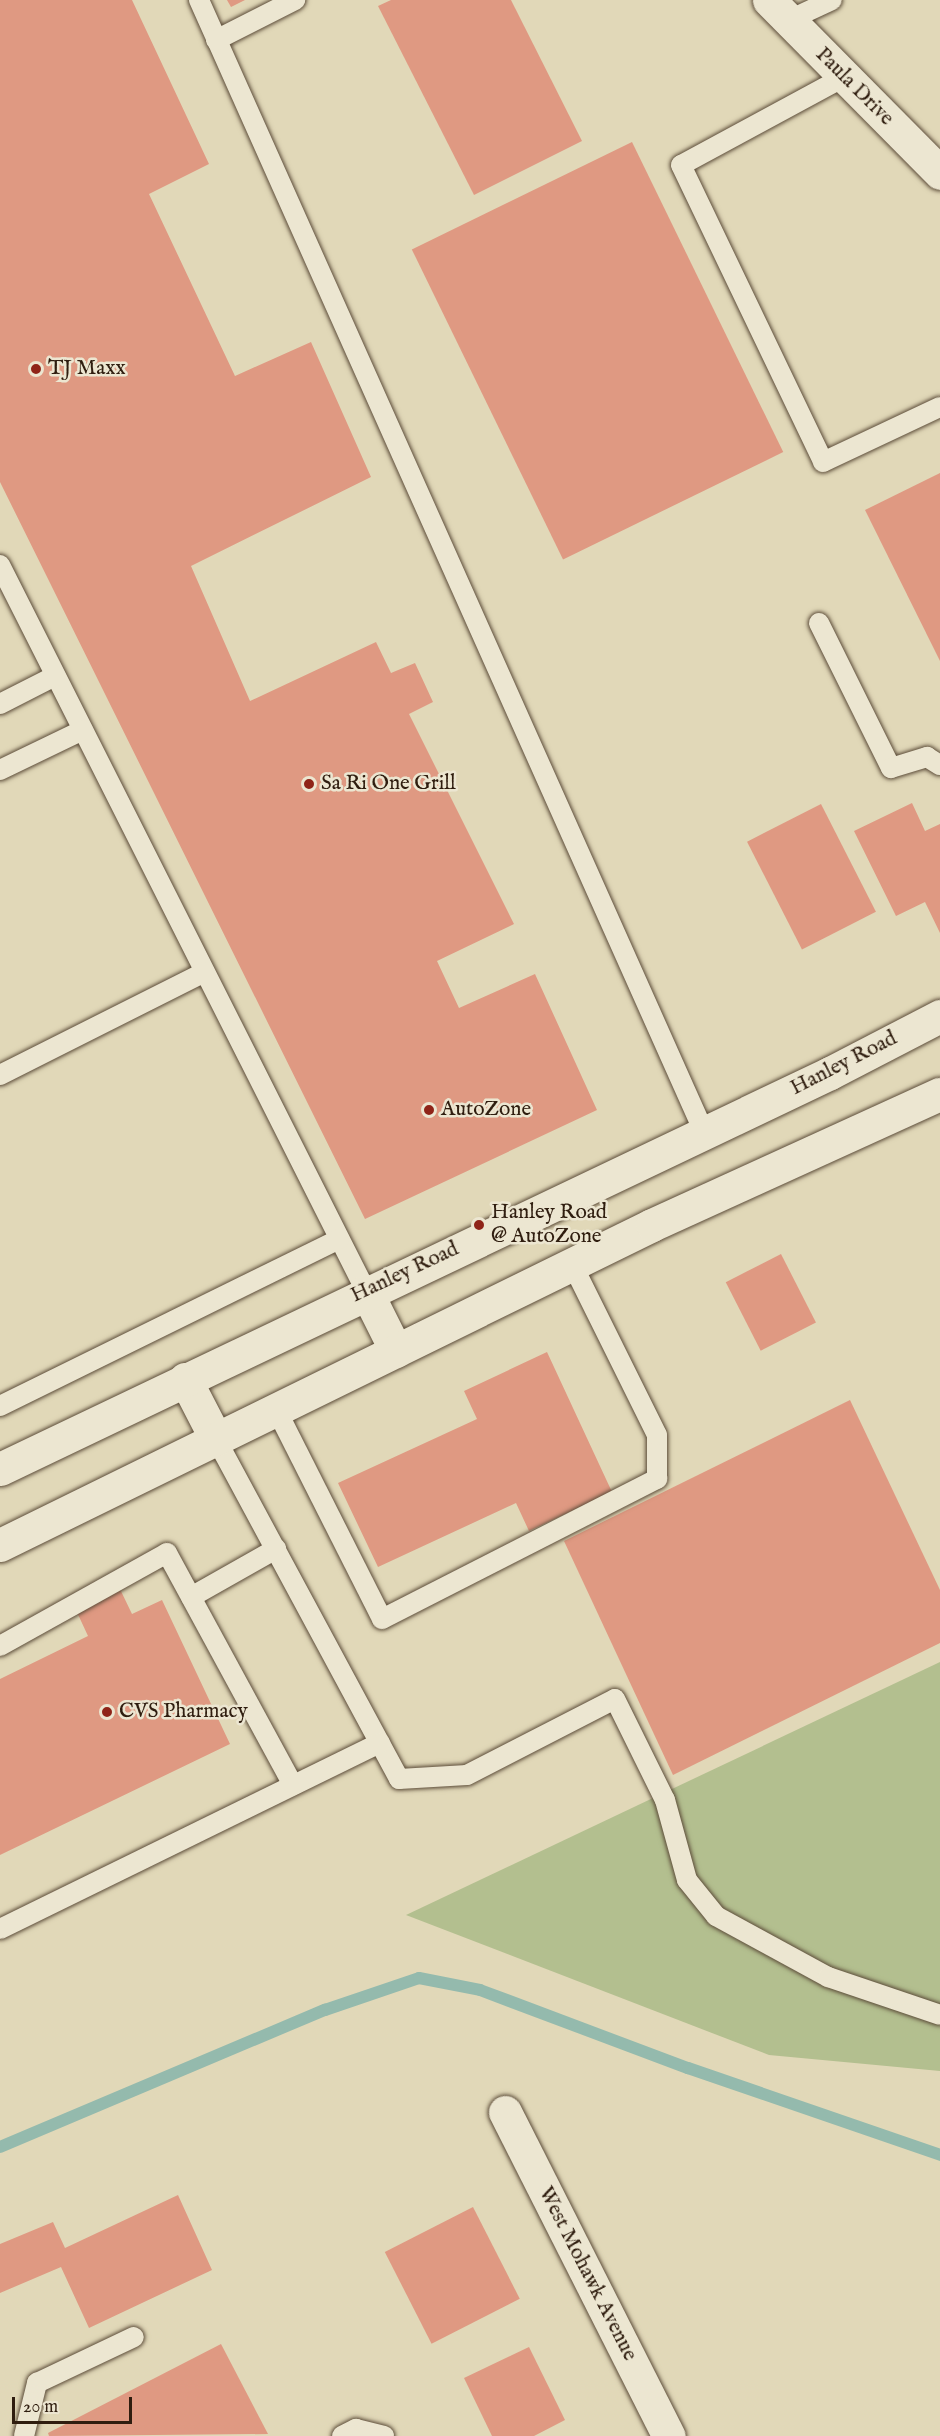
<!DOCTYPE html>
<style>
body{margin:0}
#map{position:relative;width:940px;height:2436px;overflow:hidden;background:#e1d8b8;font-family:"IM FELL English",serif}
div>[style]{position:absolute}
.green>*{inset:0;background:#b3bf8f}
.stream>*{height:12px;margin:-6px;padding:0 6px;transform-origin:6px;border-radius:6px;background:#94baad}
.building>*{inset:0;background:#df9982;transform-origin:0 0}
.roads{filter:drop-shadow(0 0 2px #5c4c39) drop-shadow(0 0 2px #5c4c39)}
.lane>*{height:20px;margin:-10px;padding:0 10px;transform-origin:10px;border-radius:10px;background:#ece6d1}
.street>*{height:33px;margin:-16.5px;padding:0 16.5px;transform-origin:16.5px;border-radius:16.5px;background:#ece6d1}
.secondary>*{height:33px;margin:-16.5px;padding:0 16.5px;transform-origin:16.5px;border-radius:16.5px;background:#ece6d1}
.dots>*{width:16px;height:16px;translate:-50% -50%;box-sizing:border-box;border:3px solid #ece6d1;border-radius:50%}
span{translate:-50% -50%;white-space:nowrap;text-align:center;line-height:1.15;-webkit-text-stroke:5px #ece6d1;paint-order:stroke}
.street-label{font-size:21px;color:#2f1d0f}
.poi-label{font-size:21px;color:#2f1d0f}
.left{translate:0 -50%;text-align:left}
.scale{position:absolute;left:12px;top:2397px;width:120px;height:27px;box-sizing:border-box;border:3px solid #2f1d0f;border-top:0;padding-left:8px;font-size:18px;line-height:21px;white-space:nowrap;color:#2f1d0f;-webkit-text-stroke:4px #ece6d1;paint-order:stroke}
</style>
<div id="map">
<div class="green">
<i style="clip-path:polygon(940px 1662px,940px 2071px,769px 2055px,406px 1915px)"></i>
</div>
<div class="stream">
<i style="left:0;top:2147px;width:353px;rotate:-22.9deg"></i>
<i style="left:325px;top:2010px;width:99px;rotate:-18.8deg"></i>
<i style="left:419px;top:1978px;width:62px;rotate:11.1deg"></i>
<i style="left:480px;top:1990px;width:222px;rotate:20.6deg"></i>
<i style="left:688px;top:2068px;width:267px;rotate:19deg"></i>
</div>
<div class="building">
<i style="clip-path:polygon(0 0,132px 0,209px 164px,149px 194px,235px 376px,311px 342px,371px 477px,191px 566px,250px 701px,376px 642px,391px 673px,415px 663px,433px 702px,409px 714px,514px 924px,437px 961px,459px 1008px,535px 974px,597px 1110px,365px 1219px,0 482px)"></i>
<i style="clip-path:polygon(227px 0,245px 0,231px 7px)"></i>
<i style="clip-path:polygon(391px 0,511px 0,582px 141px,474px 195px,378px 6px)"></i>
<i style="left:632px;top:142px;width:345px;height:245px;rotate:64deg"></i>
<i style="clip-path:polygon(940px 473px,940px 661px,865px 510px)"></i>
<i style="clip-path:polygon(912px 803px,925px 831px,940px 824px,940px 933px,925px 902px,896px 916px,854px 831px)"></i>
<i style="left:821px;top:804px;width:121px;height:83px;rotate:63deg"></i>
<i style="left:781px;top:1254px;width:77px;height:62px;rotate:63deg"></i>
<i style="clip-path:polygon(547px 1352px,612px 1492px,529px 1531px,516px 1503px,378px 1567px,338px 1483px,477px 1419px,464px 1391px)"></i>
<i style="clip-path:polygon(850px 1400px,940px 1590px,940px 1643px,673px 1775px,564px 1541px)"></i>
<i style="clip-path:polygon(119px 1587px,132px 1614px,162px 1600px,230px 1744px,0 1855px,0 1679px,88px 1636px,75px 1608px)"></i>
<i style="clip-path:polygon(178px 2195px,212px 2270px,89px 2328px,61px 2267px,0 2293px,0 2244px,53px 2222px,65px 2248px)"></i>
<i style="left:473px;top:2207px;width:103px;height:99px;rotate:63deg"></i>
<i style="clip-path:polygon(221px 2344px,268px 2434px,49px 2436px,48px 2433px)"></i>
<i style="clip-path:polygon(529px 2347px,565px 2420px,534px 2436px,492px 2436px,464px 2378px)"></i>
</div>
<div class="roads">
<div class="lane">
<i style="left:199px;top:0;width:1240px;rotate:65.96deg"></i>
<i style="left:789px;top:20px;width:47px;rotate:-24.9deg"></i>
<i style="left:216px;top:40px;width:89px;rotate:-26.9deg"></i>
<i style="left:844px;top:77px;width:185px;rotate:151.6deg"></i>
<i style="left:681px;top:165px;width:329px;rotate:64.4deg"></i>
<i style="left:823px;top:462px;width:129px;rotate:-25.2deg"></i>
<i style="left:0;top:565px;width:813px;rotate:63.25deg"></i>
<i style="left:819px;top:623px;width:162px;rotate:63.6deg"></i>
<i style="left:891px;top:768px;width:38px;rotate:-17deg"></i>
<i style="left:927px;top:757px;width:15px;rotate:32deg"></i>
<i style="left:0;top:704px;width:62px;rotate:-27deg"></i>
<i style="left:0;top:770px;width:92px;rotate:-25.7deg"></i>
<i style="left:0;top:1075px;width:229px;rotate:-26.7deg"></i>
<i style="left:0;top:1406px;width:378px;rotate:-26.2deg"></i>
<i style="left:276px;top:1409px;width:235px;rotate:63.2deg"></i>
<i style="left:382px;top:1619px;width:309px;rotate:-27deg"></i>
<i style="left:657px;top:1479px;width:44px;rotate:-90deg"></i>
<i style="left:657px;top:1435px;width:191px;rotate:-116.4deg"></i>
<i style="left:216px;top:1439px;width:386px;rotate:61.7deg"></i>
<i style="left:399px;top:1779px;width:68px;rotate:-3.4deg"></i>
<i style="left:467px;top:1775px;width:166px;rotate:-27.2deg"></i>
<i style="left:615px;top:1699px;width:113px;rotate:63.7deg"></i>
<i style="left:665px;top:1800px;width:83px;rotate:74.6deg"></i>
<i style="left:687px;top:1880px;width:46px;rotate:51.1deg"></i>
<i style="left:716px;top:1916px;width:128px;rotate:28.6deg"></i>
<i style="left:828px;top:1977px;width:118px;rotate:18.7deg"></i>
<i style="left:191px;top:1597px;width:98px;rotate:-29.5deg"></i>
<i style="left:0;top:1646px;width:191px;rotate:-29.1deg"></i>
<i style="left:167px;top:1553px;width:264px;rotate:61.5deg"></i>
<i style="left:0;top:1929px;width:423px;rotate:-26.1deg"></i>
<i style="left:24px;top:2436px;width:55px;rotate:-76.2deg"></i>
<i style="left:37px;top:2383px;width:107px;rotate:-25.4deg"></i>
<i style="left:342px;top:2436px;width:16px;rotate:-27deg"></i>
<i style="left:356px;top:2429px;width:29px;rotate:14deg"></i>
</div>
<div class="street">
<i style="left:769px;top:0;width:243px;rotate:45.3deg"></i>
<i style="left:505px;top:2112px;width:363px;rotate:63.2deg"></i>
</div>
<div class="secondary">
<i style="left:366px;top:1291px;width:67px;rotate:63.4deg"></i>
<i style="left:185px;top:1379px;width:68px;rotate:62.7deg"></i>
<i style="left:0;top:1469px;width:920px;rotate:-25.51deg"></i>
<i style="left:830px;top:1073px;width:124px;rotate:-27.4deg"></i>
<i style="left:0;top:1545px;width:726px;rotate:-26.14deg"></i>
<i style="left:652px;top:1225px;width:316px;rotate:-24.5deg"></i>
</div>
</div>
<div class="dots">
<i style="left:36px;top:369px;background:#8f2418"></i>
<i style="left:309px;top:784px;background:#8f2418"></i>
<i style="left:429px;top:1110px;background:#8f2418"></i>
<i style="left:479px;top:1225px;background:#8f2418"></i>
<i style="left:107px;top:1712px;background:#8f2418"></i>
</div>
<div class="street-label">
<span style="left:854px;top:87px;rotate:45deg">Paula Drive</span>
<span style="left:844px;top:1064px;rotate:-27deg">Hanley Road</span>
<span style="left:405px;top:1273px;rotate:-25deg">Hanley Road</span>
<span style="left:587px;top:2274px;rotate:63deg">West Mohawk Avenue</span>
</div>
<div class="poi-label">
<span class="left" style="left:48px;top:369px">TJ Maxx</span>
<span class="left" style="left:321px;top:784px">Sa Ri One Grill</span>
<span class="left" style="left:441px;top:1110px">AutoZone</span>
<span class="left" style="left:491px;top:1225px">Hanley Road<br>@ AutoZone</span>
<span class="left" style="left:119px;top:1712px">CVS Pharmacy</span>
</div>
<div class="scale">20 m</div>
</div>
